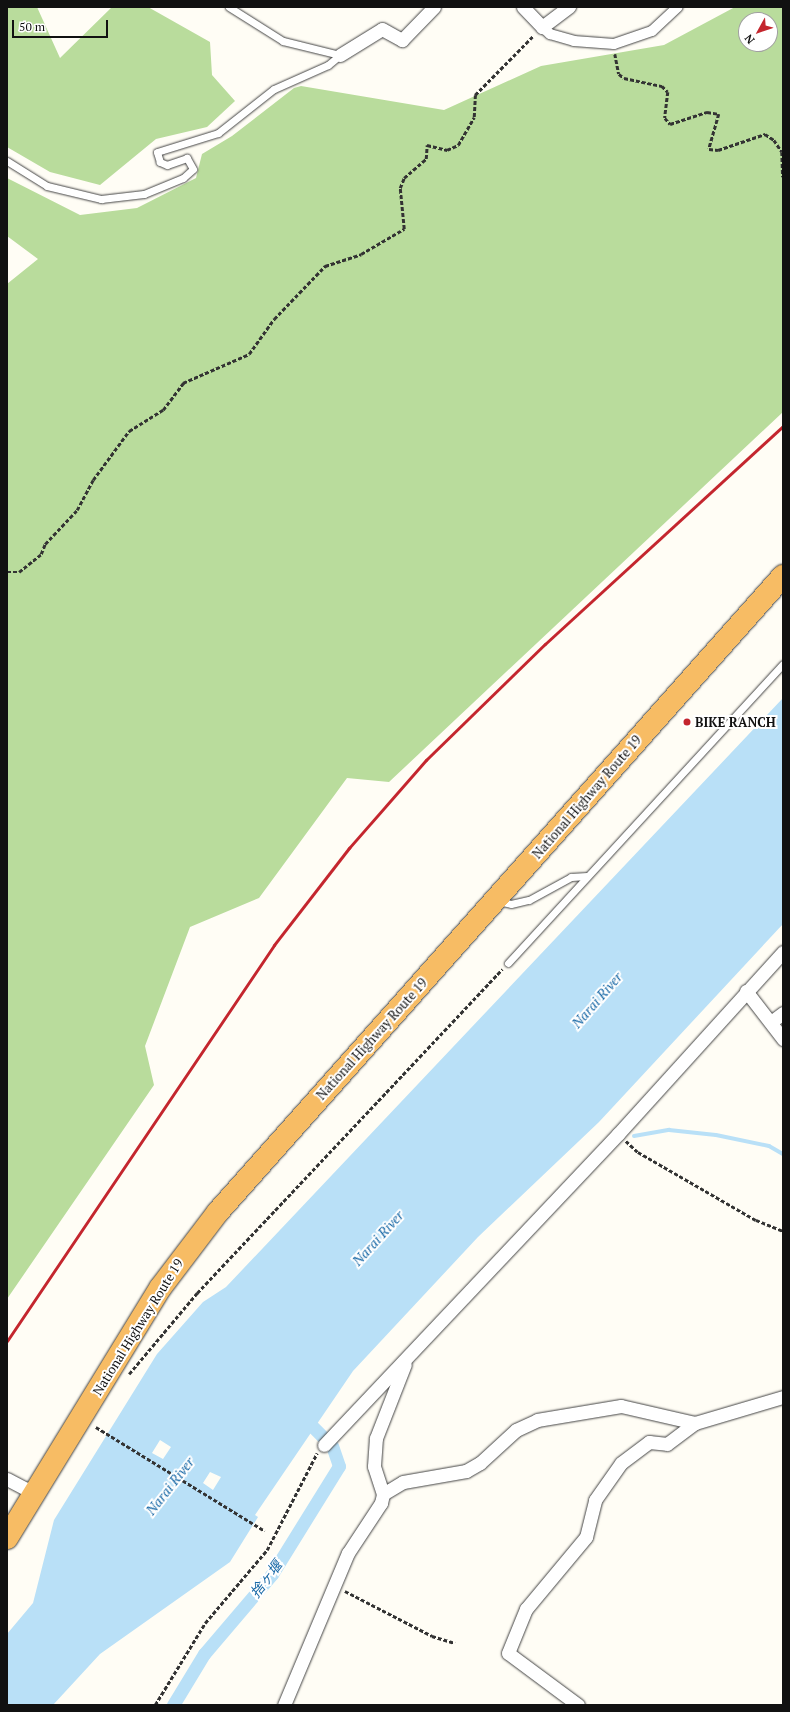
<!DOCTYPE html>
<meta charset="utf-8">
<style>
body{margin:0}
#map{position:relative;width:790px;height:1712px;overflow:hidden;background:#fffdf5;font-family:"PT Serif","Noto Sans JP",serif}
div>[style]{position:absolute}
.forest>*{inset:0;background:#b9dc9c}
.water>*{inset:0;background:#b9e0f7}
.stream>*{height:4px;margin:-2px;padding:0 2px;transform-origin:2px;border-radius:2px;background:#b9e0f7}
.canal>*{height:13px;margin:-6.5px;padding:0 6.5px;transform-origin:6.5px;border-radius:6.5px;background:#b9e0f7}
.path>*{height:2.5px;margin-top:-1.25px;transform-origin:0;background:repeating-linear-gradient(90deg,#333 0 4px,transparent 0 6px)}
.roads{filter:drop-shadow(0 0 1px #444) drop-shadow(0 0 1px #444)}
.service>*{height:7px;margin:-3.5px;padding:0 3.5px;transform-origin:3.5px;border-radius:3.5px;background:#fff}
.pedestrian>*{height:10px;margin:-5px;padding:0 5px;transform-origin:5px;border-radius:5px;background:#fff}
.minor>*{height:13px;margin:-6.5px;padding:0 6.5px;transform-origin:6.5px;border-radius:6.5px;background:#fff}
.trunk>*{height:22px;margin:-11px;padding:0 11px;transform-origin:11px;border-radius:11px;background:#f7bc64}
.rail>*{height:3px;margin:-1.5px;padding:0 1.5px;transform-origin:1.5px;border-radius:1.5px;background:#c4262e}
.dots>*{width:11px;height:11px;translate:-50% -50%;box-sizing:border-box;border:2px solid #fff;border-radius:50%}
span{translate:-50% -50%;white-space:nowrap;text-align:center;line-height:1.15;-webkit-text-stroke:4px #fff;paint-order:stroke}
.poi-label{font-size:13px;color:#111;font-weight:700}
.left{translate:0 -50%;text-align:left}
.street-label{font-size:13px;color:#111}
.water-label{font-size:14px;color:#1768a6;font-style:italic}
.frame{position:absolute;inset:0;border:8px solid #111;pointer-events:none}
.north{position:absolute;left:738px;top:12px;width:40px;height:40px;box-sizing:border-box;background:#fff;border:1px solid #a0a0a0;border-radius:50%;rotate:230deg;font-size:11px;font-weight:700;line-height:16px;text-align:center;color:#111}
.north::after{content:'';display:block;margin:auto;width:14px;height:18px;background:#c4262e;clip-path:polygon(50% 0,100% 100%,50% 72%,0 100%)}
.scale{position:absolute;left:12px;top:20px;width:96px;height:18px;box-sizing:border-box;border:2px solid #111;border-top:0;padding-left:5px;font-size:12px;line-height:14px;white-space:nowrap;color:#111;-webkit-text-stroke:3px #fff;paint-order:stroke}
</style>
<div id="map">
<div class="forest">
<i style="clip-path:polygon(7px 7px,37px 7px,60px 58px,112px 7px,148px 7px,210px 42px,212px 75px,235px 101px,207px 127px,156px 139px,100px 185px,50px 172px,7px 147px)"></i>
<i style="clip-path:polygon(evenodd,735px 7px,783px 7px,783px 412px,389px 782px,347px 778px,259px 898px,190px 927px,145px 1046px,154px 1085px,7px 1299px,7px 284px,38px 259px,7px 236px,7px 178px,80px 215px,137px 208px,196px 178px,202px 154px,232px 136px,294px 88px,301px 86px,444px 110px,541px 66px,664px 45px,735px 7px,746px 20px,770px 20px,770px 44px,746px 44px,746px 20px)"></i>
</div>
<div class="water">
<i style="clip-path:polygon(evenodd,783px 698px,783px 924px,599px 1122px,478px 1237px,353px 1371px,255px 1515px,258px 1517px,230px 1562px,100px 1654px,53px 1705px,7px 1705px,7px 1634px,33px 1603px,54px 1520px,157px 1354px,203px 1302px,226px 1287px,783px 698px,160px 1440px,171px 1447px,163px 1459px,152px 1453px,160px 1440px,783px 698px,210px 1472px,221px 1477px,213px 1490px,203px 1483px,210px 1472px)"></i>
</div>
<div class="stream">
<i style="left:634px;top:1136px;width:36px;rotate:-10deg"></i>
<i style="left:669px;top:1130px;width:47px;rotate:6.1deg"></i>
<i style="left:716px;top:1135px;width:54px;rotate:11.7deg"></i>
<i style="left:769px;top:1146px;width:16px;rotate:30deg"></i>
</div>
<div class="canal">
<i style="left:302px;top:1416px;width:28px;rotate:45deg"></i>
<i style="left:173px;top:1705px;width:60px;rotate:-58.7deg"></i>
<i style="left:204px;top:1654px;width:105px;rotate:-49.6deg"></i>
<i style="left:272px;top:1574px;width:127px;rotate:-58.2deg"></i>
<i style="left:339px;top:1466px;width:21px;rotate:-109deg"></i>
</div>
<div class="path">
<i style="left:615px;top:54px;width:20px;rotate:79deg"></i>
<i style="left:619px;top:74px;width:6px;rotate:39deg"></i>
<i style="left:624px;top:78px;width:39px;rotate:12deg"></i>
<i style="left:662px;top:86px;width:8px;rotate:45deg"></i>
<i style="left:668px;top:92px;width:26px;rotate:97deg"></i>
<i style="left:665px;top:118px;width:8px;rotate:50deg"></i>
<i style="left:670px;top:124px;width:39px;rotate:-18deg"></i>
<i style="left:707px;top:112px;width:12px;rotate:9deg"></i>
<i style="left:719px;top:114px;width:36px;rotate:106deg"></i>
<i style="left:709px;top:149px;width:9px;rotate:6deg"></i>
<i style="left:718px;top:150px;width:50px;rotate:-18.8deg"></i>
<i style="left:765px;top:134px;width:11px;rotate:34deg"></i>
<i style="left:774px;top:140px;width:14px;rotate:56deg"></i>
<i style="left:782px;top:152px;width:25px;rotate:88deg"></i>
<i style="left:7px;top:572px;width:12px"></i>
<i style="left:19px;top:572px;width:28px;rotate:-39deg"></i>
<i style="left:41px;top:554px;width:11px;rotate:-68deg"></i>
<i style="left:45px;top:544px;width:47px;rotate:-46.7deg"></i>
<i style="left:77px;top:510px;width:34px;rotate:-62deg"></i>
<i style="left:93px;top:480px;width:61px;rotate:-53.7deg"></i>
<i style="left:129px;top:431px;width:40px;rotate:-32deg"></i>
<i style="left:163px;top:410px;width:34px;rotate:-53deg"></i>
<i style="left:183px;top:383px;width:72px;rotate:-23.7deg"></i>
<i style="left:249px;top:354px;width:43px;rotate:-54.5deg"></i>
<i style="left:274px;top:319px;width:74px;rotate:-46.1deg"></i>
<i style="left:325px;top:266px;width:38px;rotate:-18deg"></i>
<i style="left:361px;top:254px;width:50px;rotate:-30.2deg"></i>
<i style="left:404px;top:229px;width:41px;rotate:-95.6deg"></i>
<i style="left:400px;top:188px;width:11px;rotate:-68deg"></i>
<i style="left:404px;top:178px;width:29px;rotate:-41deg"></i>
<i style="left:426px;top:159px;width:14px;rotate:-86deg"></i>
<i style="left:427px;top:145px;width:21px;rotate:14deg"></i>
<i style="left:447px;top:150px;width:12px;rotate:-24deg"></i>
<i style="left:458px;top:145px;width:32px;rotate:-60deg"></i>
<i style="left:474px;top:117px;width:22px;rotate:-87deg"></i>
<i style="left:475px;top:95px;width:83px;rotate:-45.5deg"></i>
<i style="left:626px;top:1141px;width:16px;rotate:43deg"></i>
<i style="left:638px;top:1152px;width:136px;rotate:30deg"></i>
<i style="left:756px;top:1220px;width:29px;rotate:22deg"></i>
<i style="left:129px;top:1374px;width:106px;rotate:-50deg"></i>
<i style="left:197px;top:1293px;width:445px;rotate:-46.7deg"></i>
<i style="left:96px;top:1427px;width:198px;rotate:31.6deg"></i>
<i style="left:345px;top:1591px;width:98px;rotate:27.3deg"></i>
<i style="left:432px;top:1636px;width:24px;rotate:17deg"></i>
<i style="left:155px;top:1705px;width:96px;rotate:-58.6deg"></i>
<i style="left:205px;top:1623px;width:96px;rotate:-49.7deg"></i>
<i style="left:267px;top:1550px;width:109px;rotate:-62.7deg"></i>
</div>
<div class="roads">
<div class="service">
<i style="left:229px;top:7px;width:64px;rotate:32.2deg"></i>
<i style="left:283px;top:41px;width:59px;rotate:13.8deg"></i>
<i style="left:7px;top:161px;width:47px;rotate:32deg"></i>
<i style="left:47px;top:186px;width:56px;rotate:13.5deg"></i>
<i style="left:101px;top:199px;width:43px;rotate:-6.6deg"></i>
<i style="left:144px;top:194px;width:42px;rotate:-22.3deg"></i>
<i style="left:183px;top:178px;width:13px;rotate:-42deg"></i>
<i style="left:193px;top:169px;width:13px;rotate:-119deg"></i>
<i style="left:187px;top:158px;width:21px;rotate:161deg"></i>
<i style="left:167px;top:165px;width:8px;rotate:-157deg"></i>
<i style="left:160px;top:162px;width:10px;rotate:-107deg"></i>
<i style="left:157px;top:152px;width:64px;rotate:-17.3deg"></i>
<i style="left:218px;top:133px;width:71px;rotate:-38.2deg"></i>
<i style="left:274px;top:89px;width:59px;rotate:-24deg"></i>
<i style="left:328px;top:65px;width:16px;rotate:-40deg"></i>
<i style="left:498px;top:901px;width:13px;rotate:13deg"></i>
<i style="left:511px;top:904px;width:18px;rotate:-13deg"></i>
<i style="left:529px;top:900px;width:48px;rotate:-28.7deg"></i>
<i style="left:571px;top:877px;width:16px;rotate:-4deg"></i>
<i style="left:508px;top:963px;width:406px;rotate:-47.4deg"></i>
</div>
<div class="pedestrian">
<i style="left:542px;top:27px;width:11px;rotate:41deg"></i>
<i style="left:550px;top:34px;width:25px;rotate:16deg"></i>
<i style="left:574px;top:41px;width:40px;rotate:4.3deg"></i>
<i style="left:614px;top:44px;width:40px;rotate:-18.9deg"></i>
<i style="left:652px;top:31px;width:35px;rotate:-43deg"></i>
</div>
<div class="minor">
<i style="left:523px;top:7px;width:28px;rotate:46deg"></i>
<i style="left:542px;top:27px;width:34px;rotate:-37deg"></i>
<i style="left:340px;top:55px;width:49px;rotate:-31.8deg"></i>
<i style="left:382px;top:29px;width:23px;rotate:29deg"></i>
<i style="left:402px;top:40px;width:46px;rotate:-45.9deg"></i>
<i style="left:746px;top:991px;width:61px;rotate:52.4deg"></i>
<i style="left:771px;top:1022px;width:15px;rotate:-37deg"></i>
<i style="left:324px;top:1445px;width:428px;rotate:-46.6deg"></i>
<i style="left:618px;top:1134px;width:246px;rotate:-47.8deg"></i>
<i style="left:7px;top:1479px;width:21px;rotate:28deg"></i>
<i style="left:26px;top:1489px;width:11px;rotate:-5deg"></i>
<i style="left:383px;top:1494px;width:23px;rotate:-31deg"></i>
<i style="left:403px;top:1482px;width:64px;rotate:-9.9deg"></i>
<i style="left:466px;top:1471px;width:16px;rotate:-30deg"></i>
<i style="left:480px;top:1463px;width:49px;rotate:-42.5deg"></i>
<i style="left:516px;top:1430px;width:23px;rotate:-25deg"></i>
<i style="left:537px;top:1420px;width:85px;rotate:-9.5deg"></i>
<i style="left:621px;top:1406px;width:76px;rotate:12.9deg"></i>
<i style="left:695px;top:1423px;width:92px;rotate:-16.5deg"></i>
<i style="left:284px;top:1705px;width:165px;rotate:-67.2deg"></i>
<i style="left:348px;top:1553px;width:60px;rotate:-56.6deg"></i>
<i style="left:381px;top:1503px;width:9px;rotate:-77deg"></i>
<i style="left:383px;top:1494px;width:29px;rotate:-108deg"></i>
<i style="left:374px;top:1466px;width:28px;rotate:-86deg"></i>
<i style="left:376px;top:1438px;width:79px;rotate:-68.6deg"></i>
<i style="left:578px;top:1705px;width:87px;rotate:-143.4deg"></i>
<i style="left:508px;top:1653px;width:48px;rotate:-67.8deg"></i>
<i style="left:526px;top:1609px;width:94px;rotate:-50.2deg"></i>
<i style="left:586px;top:1537px;width:38px;rotate:-76deg"></i>
<i style="left:595px;top:1500px;width:45px;rotate:-54.9deg"></i>
<i style="left:621px;top:1463px;width:35px;rotate:-37deg"></i>
<i style="left:649px;top:1442px;width:18px;rotate:6deg"></i>
<i style="left:667px;top:1444px;width:35px;rotate:-37deg"></i>
</div>
<div class="trunk">
<i style="left:7px;top:1538px;width:294px;rotate:-58.5deg"></i>
<i style="left:161px;top:1287px;width:94px;rotate:-52.8deg"></i>
<i style="left:218px;top:1212px;width:851px;rotate:-48.38deg"></i>
</div>
</div>
<div class="rail">
<i style="left:7px;top:1341px;width:478px;rotate:-56deg"></i>
<i style="left:274px;top:945px;width:123px;rotate:-52.3deg"></i>
<i style="left:349px;top:848px;width:117px;rotate:-48.8deg"></i>
<i style="left:426px;top:760px;width:166px;rotate:-44.3deg"></i>
<i style="left:545px;top:644px;width:323px;rotate:-42.5deg"></i>
</div>
<div class="dots">
<i style="left:687px;top:722px;background:#c4262e"></i>
</div>
<div class="poi-label">
<span class="left" style="left:695px;top:722px">BIKE RANCH</span>
</div>
<div class="street-label">
<span style="left:587px;top:797px;rotate:-49deg">National Highway Route 19</span>
<span style="left:372px;top:1039px;rotate:-48deg">National Highway Route 19</span>
<span style="left:138px;top:1327px;rotate:-58deg">National Highway Route 19</span>
</div>
<div class="water-label">
<span style="left:597px;top:1000px;rotate:-49deg">Narai River</span>
<span style="left:378px;top:1238px;rotate:-48deg">Narai River</span>
<span style="left:170px;top:1486px;rotate:-52deg">Narai River</span>
<span style="left:266px;top:1579px;rotate:-53deg">捨ヶ堰</span>
</div>
<div class="frame"></div>
<div class="north">N</div>
<div class="scale">50 m</div>
</div>
